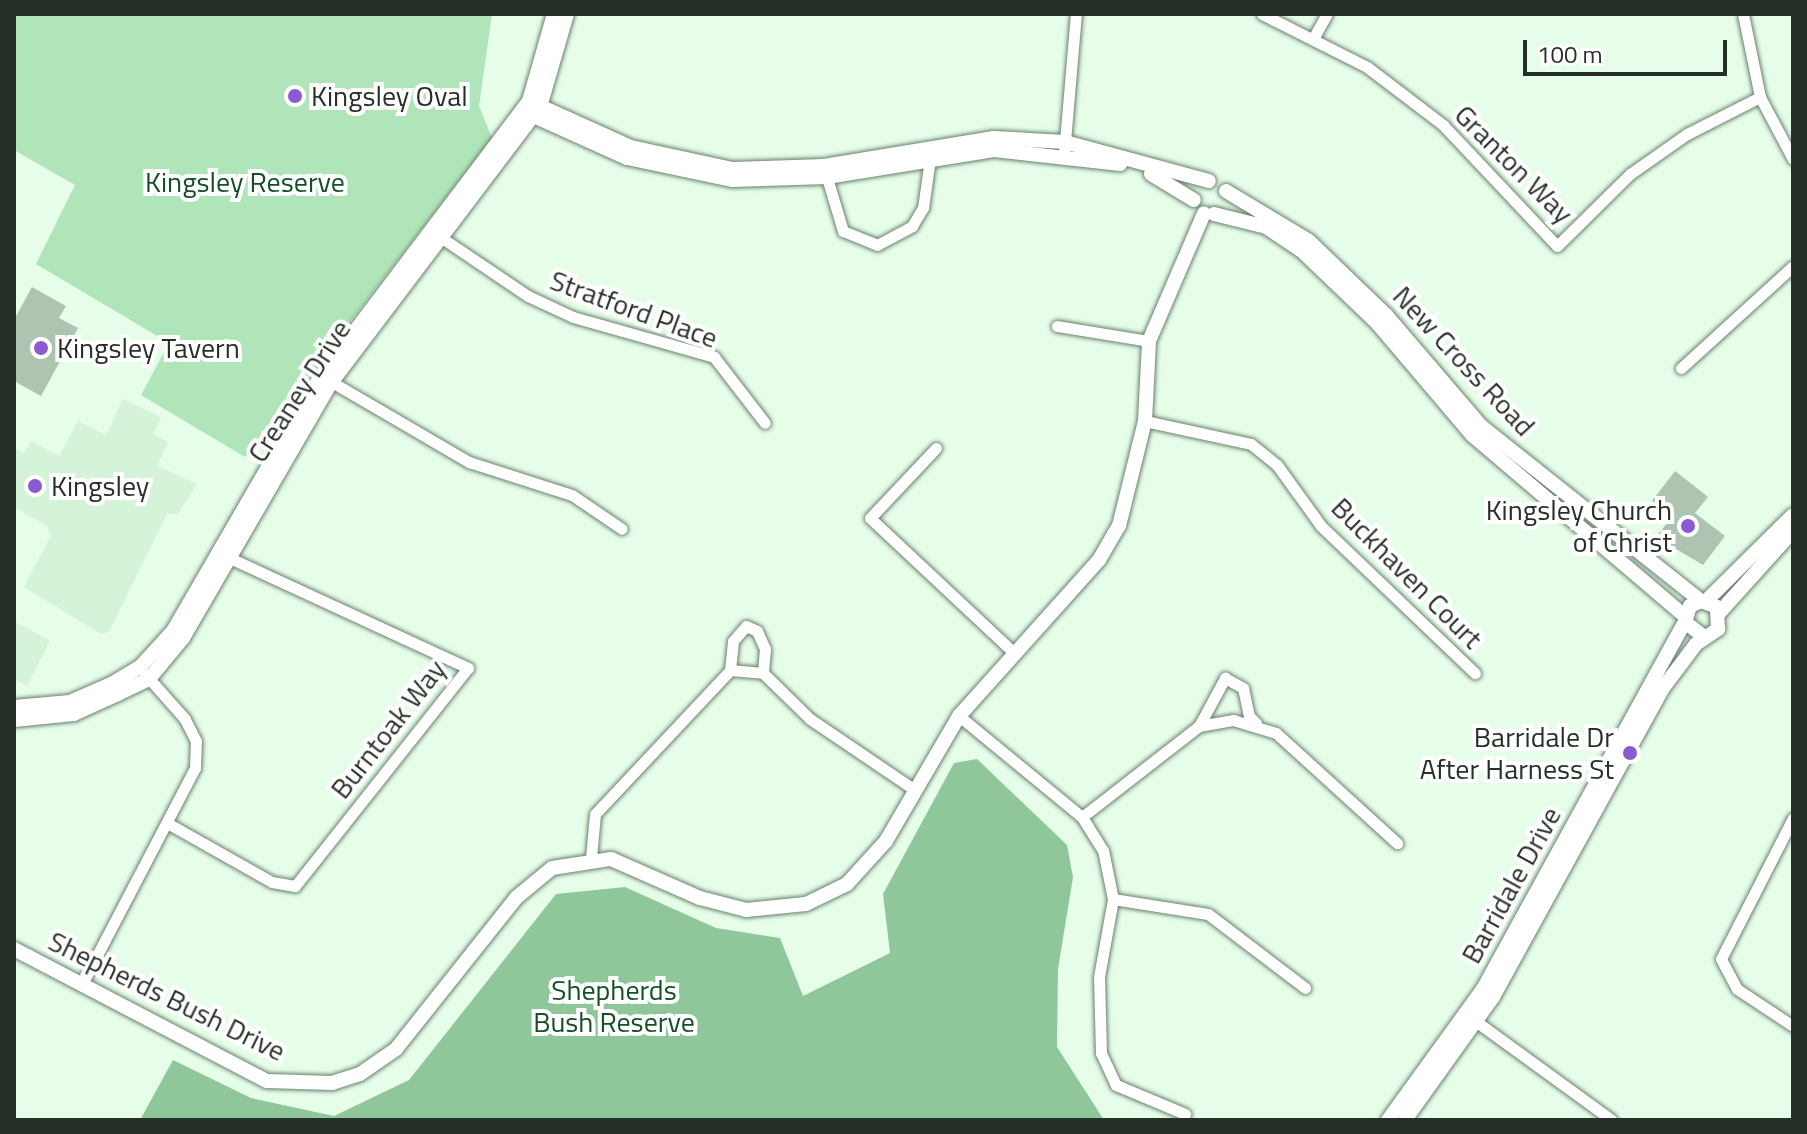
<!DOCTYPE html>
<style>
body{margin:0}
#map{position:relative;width:1807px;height:1134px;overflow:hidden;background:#e6fee9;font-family:"Titillium Web",sans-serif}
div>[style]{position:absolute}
.built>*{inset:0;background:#d4f3d9}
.green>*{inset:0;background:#afe5b9}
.forest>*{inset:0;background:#90c79a}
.building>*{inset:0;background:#adc4b1}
.roads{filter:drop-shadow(0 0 2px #6a806e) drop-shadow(0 0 2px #6a806e)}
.minor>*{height:11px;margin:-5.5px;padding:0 5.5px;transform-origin:5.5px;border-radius:5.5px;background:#fff}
.tertiary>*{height:14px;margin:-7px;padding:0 7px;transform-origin:7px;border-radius:7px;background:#fff}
.dots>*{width:22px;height:22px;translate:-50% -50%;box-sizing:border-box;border:4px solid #fff;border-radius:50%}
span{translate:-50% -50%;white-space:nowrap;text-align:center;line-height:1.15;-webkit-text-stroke:8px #fff;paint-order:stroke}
.poi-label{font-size:28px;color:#273028}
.left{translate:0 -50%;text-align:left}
.right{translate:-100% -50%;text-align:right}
.street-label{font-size:28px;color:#273028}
.park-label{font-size:28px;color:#135026}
.frame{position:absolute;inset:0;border:16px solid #273028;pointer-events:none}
.scale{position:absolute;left:1523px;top:40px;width:204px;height:36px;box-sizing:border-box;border:4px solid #273028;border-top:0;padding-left:10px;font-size:24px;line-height:28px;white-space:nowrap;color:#273028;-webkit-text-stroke:6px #fff;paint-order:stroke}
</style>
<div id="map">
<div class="built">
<i style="clip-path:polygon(123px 399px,161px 417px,153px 434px,168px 442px,157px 466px,197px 484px,178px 514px,167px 514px,109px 632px,101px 634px,24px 587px,51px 536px,47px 526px,14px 507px,14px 447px,24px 453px,31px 441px,59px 456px,78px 421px,106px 435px)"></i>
<i style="clip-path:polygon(14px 621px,50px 641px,27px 686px,14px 679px)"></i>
</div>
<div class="green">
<i style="clip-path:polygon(14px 14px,492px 14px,479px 106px,492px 138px,245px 457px,141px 395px,169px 343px,36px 264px,75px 185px,14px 150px)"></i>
</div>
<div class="forest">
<i style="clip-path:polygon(977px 759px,1067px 845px,1073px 877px,1058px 969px,1057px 1047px,1104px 1120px,140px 1120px,173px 1060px,251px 1098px,334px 1116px,409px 1080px,556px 894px,625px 887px,716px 928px,780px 938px,803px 996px,890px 953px,883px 894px,954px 763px)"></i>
</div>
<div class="building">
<i style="clip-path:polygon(32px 287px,66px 306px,59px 318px,78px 328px,41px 396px,14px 381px,14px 320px)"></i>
<i style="clip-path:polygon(1675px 471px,1708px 497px,1695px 513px,1725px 536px,1703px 565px,1656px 537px,1672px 517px,1652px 501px)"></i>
</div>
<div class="roads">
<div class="minor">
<i style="left:1262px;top:14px;width:118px;rotate:26.8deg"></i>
<i style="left:1367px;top:67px;width:96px;rotate:37.3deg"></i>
<i style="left:1443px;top:125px;width:166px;rotate:46.7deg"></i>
<i style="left:1557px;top:246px;width:103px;rotate:-44.6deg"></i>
<i style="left:1630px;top:174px;width:70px;rotate:-35.1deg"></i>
<i style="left:1687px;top:134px;width:82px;rotate:-26.9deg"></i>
<i style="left:1743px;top:14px;width:85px;rotate:78.4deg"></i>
<i style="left:1760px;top:97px;width:70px;rotate:62deg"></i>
<i style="left:1314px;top:37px;width:26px;rotate:-61deg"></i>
<i style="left:1064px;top:153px;width:140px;rotate:-85.1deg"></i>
<i style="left:825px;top:171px;width:63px;rotate:73.3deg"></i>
<i style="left:843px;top:231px;width:37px;rotate:22deg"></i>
<i style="left:877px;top:245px;width:40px;rotate:-28deg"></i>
<i style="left:912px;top:226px;width:21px;rotate:-59deg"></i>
<i style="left:923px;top:208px;width:57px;rotate:-81.9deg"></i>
<i style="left:436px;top:234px;width:111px;rotate:34deg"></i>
<i style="left:528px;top:296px;width:50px;rotate:25deg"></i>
<i style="left:573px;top:317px;width:147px;rotate:15.8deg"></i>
<i style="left:714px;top:357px;width:83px;rotate:52.3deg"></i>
<i style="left:1057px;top:326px;width:93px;rotate:9.3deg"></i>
<i style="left:1681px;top:368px;width:151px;rotate:-42.3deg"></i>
<i style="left:325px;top:378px;width:167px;rotate:30.3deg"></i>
<i style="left:469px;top:462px;width:108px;rotate:17.8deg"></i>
<i style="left:572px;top:495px;width:60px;rotate:34.2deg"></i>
<i style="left:1145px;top:421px;width:108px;rotate:12.2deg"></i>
<i style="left:1251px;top:444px;width:33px;rotate:39deg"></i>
<i style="left:1277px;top:465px;width:75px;rotate:54.2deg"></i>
<i style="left:1321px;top:526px;width:213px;rotate:43.7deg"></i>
<i style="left:936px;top:448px;width:96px;rotate:133.3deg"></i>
<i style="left:870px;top:518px;width:196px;rotate:43.1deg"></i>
<i style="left:730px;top:670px;width:29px;rotate:-84deg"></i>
<i style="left:733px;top:641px;width:20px;rotate:-49deg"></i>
<i style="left:746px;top:626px;width:12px;rotate:24deg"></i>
<i style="left:757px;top:631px;width:20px;rotate:66deg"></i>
<i style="left:765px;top:649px;width:24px;rotate:95deg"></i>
<i style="left:959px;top:716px;width:159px;rotate:39.4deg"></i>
<i style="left:1082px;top:817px;width:39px;rotate:58deg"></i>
<i style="left:1103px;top:850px;width:50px;rotate:78.5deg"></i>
<i style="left:1113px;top:899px;width:79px;rotate:100.2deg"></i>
<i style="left:1099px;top:977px;width:76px;rotate:88.5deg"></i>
<i style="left:1101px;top:1053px;width:35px;rotate:65deg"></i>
<i style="left:1116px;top:1085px;width:75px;rotate:22.8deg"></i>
<i style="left:1199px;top:726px;width:55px;rotate:-61.6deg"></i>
<i style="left:1225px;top:678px;width:21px;rotate:29deg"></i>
<i style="left:1243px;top:688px;width:29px;rotate:78deg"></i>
<i style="left:1249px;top:716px;width:10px;rotate:45deg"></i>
<i style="left:1082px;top:817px;width:148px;rotate:-37.9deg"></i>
<i style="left:1199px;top:726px;width:35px;rotate:-10deg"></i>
<i style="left:1233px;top:720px;width:45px;rotate:16.8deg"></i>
<i style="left:1276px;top:733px;width:164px;rotate:42.3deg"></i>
<i style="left:1793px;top:818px;width:158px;rotate:117.1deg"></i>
<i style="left:1721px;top:959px;width:34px;rotate:62deg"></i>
<i style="left:1737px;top:989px;width:67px;rotate:33.5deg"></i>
<i style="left:169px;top:824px;width:118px;rotate:29.4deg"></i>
<i style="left:272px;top:882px;width:23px;rotate:10deg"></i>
<i style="left:295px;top:886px;width:278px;rotate:-51.6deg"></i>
<i style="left:468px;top:668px;width:270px;rotate:-155.2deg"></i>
<i style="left:591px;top:858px;width:44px;rotate:-84.8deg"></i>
<i style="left:595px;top:814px;width:197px;rotate:-46.8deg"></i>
<i style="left:730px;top:670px;width:33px;rotate:5deg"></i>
<i style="left:763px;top:673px;width:66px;rotate:44.4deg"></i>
<i style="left:810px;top:719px;width:127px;rotate:34.1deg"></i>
<i style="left:1113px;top:899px;width:96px;rotate:9deg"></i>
<i style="left:1208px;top:914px;width:122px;rotate:37.3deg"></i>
<i style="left:82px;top:984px;width:244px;rotate:-62.4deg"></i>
<i style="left:195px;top:768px;width:27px;rotate:-88deg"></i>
<i style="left:196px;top:741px;width:25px;rotate:-117deg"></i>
<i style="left:185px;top:719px;width:60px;rotate:-131.6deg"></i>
<i style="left:1470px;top:1017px;width:175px;rotate:36deg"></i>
</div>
<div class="tertiary">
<i style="left:533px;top:103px;width:107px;rotate:24.2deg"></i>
<i style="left:631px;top:147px;width:104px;rotate:12.2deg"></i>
<i style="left:733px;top:169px;width:91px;rotate:-1.9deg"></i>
<i style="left:824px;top:166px;width:172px;rotate:-9.4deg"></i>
<i style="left:994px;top:138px;width:71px;rotate:3.2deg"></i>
<i style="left:1065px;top:142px;width:149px;rotate:15.2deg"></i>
<i style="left:525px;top:112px;width:112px;rotate:24.3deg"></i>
<i style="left:627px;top:158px;width:107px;rotate:11.8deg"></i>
<i style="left:732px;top:180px;width:95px;rotate:-1.8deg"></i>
<i style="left:827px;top:177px;width:169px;rotate:-9.2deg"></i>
<i style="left:994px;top:150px;width:127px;rotate:6.3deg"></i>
<i style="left:1151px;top:174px;width:50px;rotate:31.2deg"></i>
<i style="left:1226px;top:191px;width:97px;rotate:31.1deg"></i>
<i style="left:1309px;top:241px;width:108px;rotate:43.9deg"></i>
<i style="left:1387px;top:316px;width:145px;rotate:49.5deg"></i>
<i style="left:1481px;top:426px;width:281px;rotate:38.5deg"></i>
<i style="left:1214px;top:214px;width:54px;rotate:14deg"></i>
<i style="left:1266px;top:227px;width:43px;rotate:33.7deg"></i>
<i style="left:1302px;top:251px;width:105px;rotate:43.8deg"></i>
<i style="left:1378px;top:324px;width:145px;rotate:49.7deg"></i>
<i style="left:1472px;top:435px;width:280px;rotate:40.4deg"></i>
<i style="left:1706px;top:601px;width:122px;rotate:-44.7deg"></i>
<i style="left:1720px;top:612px;width:109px;rotate:-48deg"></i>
<i style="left:14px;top:707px;width:56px;rotate:-5.1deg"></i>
<i style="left:70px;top:702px;width:47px;rotate:-23.8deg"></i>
<i style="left:113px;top:683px;width:33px;rotate:-31deg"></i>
<i style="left:141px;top:666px;width:47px;rotate:-47.6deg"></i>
<i style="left:173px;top:631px;width:295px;rotate:-59.9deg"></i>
<i style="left:321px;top:376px;width:345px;rotate:-52.9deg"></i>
<i style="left:529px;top:101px;width:91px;rotate:-74deg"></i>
<i style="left:14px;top:720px;width:60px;rotate:-5.7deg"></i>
<i style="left:74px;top:714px;width:48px;rotate:-24.4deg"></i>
<i style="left:118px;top:694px;width:34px;rotate:-26deg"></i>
<i style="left:149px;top:679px;width:53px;rotate:-50.3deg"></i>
<i style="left:183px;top:638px;width:295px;rotate:-59.9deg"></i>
<i style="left:331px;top:383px;width:346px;rotate:-52.9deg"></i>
<i style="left:540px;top:107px;width:97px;rotate:-73.8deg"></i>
<i style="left:14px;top:949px;width:285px;rotate:27.6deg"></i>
<i style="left:267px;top:1081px;width:65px;rotate:1.8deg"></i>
<i style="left:332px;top:1083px;width:29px;rotate:-18deg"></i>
<i style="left:360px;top:1074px;width:44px;rotate:-34.8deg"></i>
<i style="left:396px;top:1049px;width:194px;rotate:-51.5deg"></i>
<i style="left:517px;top:897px;width:45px;rotate:-39.6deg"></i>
<i style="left:552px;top:868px;width:60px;rotate:-8.7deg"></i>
<i style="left:611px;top:859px;width:97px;rotate:23.7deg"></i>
<i style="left:700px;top:898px;width:48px;rotate:14.6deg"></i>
<i style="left:746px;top:910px;width:60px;rotate:-5.7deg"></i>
<i style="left:806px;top:904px;width:46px;rotate:-26deg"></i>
<i style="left:847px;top:884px;width:58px;rotate:-47.8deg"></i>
<i style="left:886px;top:841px;width:145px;rotate:-59.7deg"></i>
<i style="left:959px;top:716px;width:210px;rotate:-48.1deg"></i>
<i style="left:1099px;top:560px;width:39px;rotate:-60deg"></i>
<i style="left:1119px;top:526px;width:108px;rotate:-76.1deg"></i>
<i style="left:1145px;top:421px;width:80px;rotate:-87.1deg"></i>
<i style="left:1149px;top:341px;width:139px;rotate:-66.7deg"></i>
<i style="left:1388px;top:1120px;width:162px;rotate:-54.1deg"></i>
<i style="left:1483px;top:989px;width:419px;rotate:-61.2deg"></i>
<i style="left:1405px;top:1120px;width:151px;rotate:-54.4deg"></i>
<i style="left:1493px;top:997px;width:353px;rotate:-61.2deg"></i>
<i style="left:1663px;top:688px;width:55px;rotate:-53.1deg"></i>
<i style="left:1696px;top:644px;width:27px;rotate:-34deg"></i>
<i style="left:1718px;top:629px;width:22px;rotate:-93deg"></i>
<i style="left:1717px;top:607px;width:17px;rotate:-159deg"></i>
<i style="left:1701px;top:601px;width:12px;rotate:156deg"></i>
<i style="left:1690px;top:606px;width:17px;rotate:107deg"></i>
<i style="left:1685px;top:622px;width:24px;rotate:38deg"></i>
</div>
</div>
<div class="dots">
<i style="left:295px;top:96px;background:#8b59d2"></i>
<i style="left:41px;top:348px;background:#8b59d2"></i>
<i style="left:35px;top:486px;background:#8b59d2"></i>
<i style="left:1688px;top:526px;background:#8b59d2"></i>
<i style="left:1630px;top:753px;background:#8b59d2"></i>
</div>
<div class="poi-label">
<span class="left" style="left:311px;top:96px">Kingsley Oval</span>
<span class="left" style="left:57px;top:348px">Kingsley Tavern</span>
<span class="left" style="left:51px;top:486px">Kingsley</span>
<span class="right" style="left:1672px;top:526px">Kingsley Church<br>of Christ</span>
<span class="right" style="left:1614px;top:753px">Barridale Dr<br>After Harness St</span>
</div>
<div class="street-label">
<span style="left:1514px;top:164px;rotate:45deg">Granton Way</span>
<span style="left:634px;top:309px;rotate:20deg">Stratford Place</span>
<span style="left:1464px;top:361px;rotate:47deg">New Cross Road</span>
<span style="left:299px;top:391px;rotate:-57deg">Creaney Drive</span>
<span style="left:1407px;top:573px;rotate:45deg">Buckhaven Court</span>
<span style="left:388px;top:729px;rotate:-52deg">Burntoak Way</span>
<span style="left:1511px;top:885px;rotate:-61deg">Barridale Drive</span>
<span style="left:167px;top:996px;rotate:26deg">Shepherds Bush Drive</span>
</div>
<div class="park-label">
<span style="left:245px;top:182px">Kingsley Reserve</span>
<span style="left:614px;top:1006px">Shepherds<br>Bush Reserve</span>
</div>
<div class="frame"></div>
<div class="scale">100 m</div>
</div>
